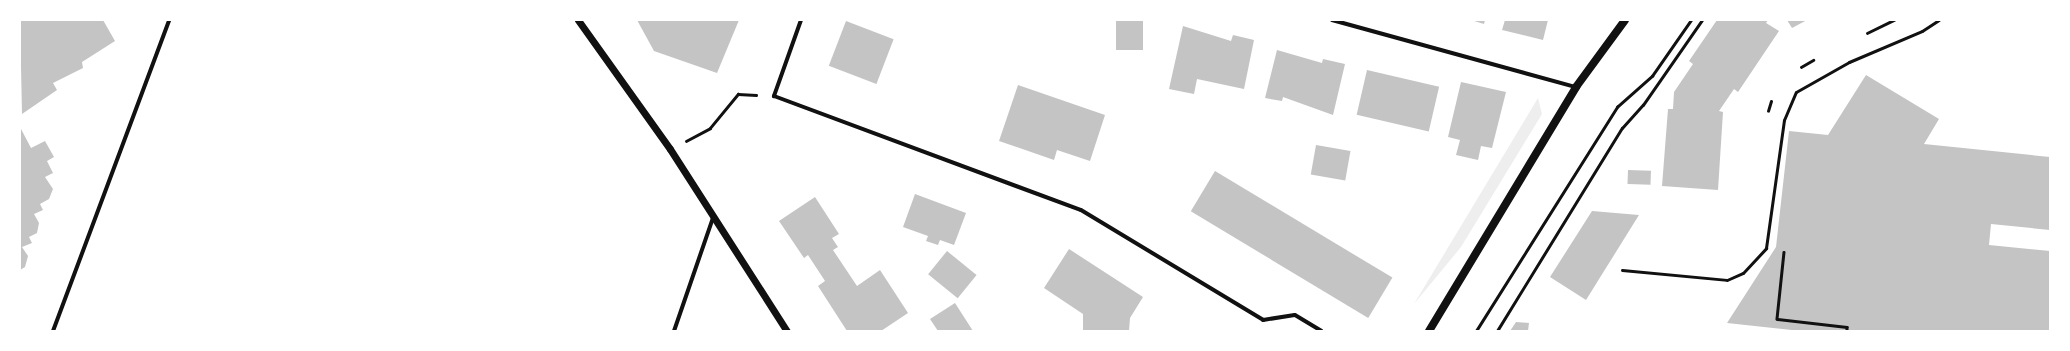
<!DOCTYPE html>
<style>
body{margin:0}
#map{position:relative;width:2070px;height:351px;overflow:hidden;background:#fff;font-family:"Golos Text",sans-serif}
div>[style]{position:absolute}
.green>*{inset:0;background:#eee}
.building>*{inset:0;background:#c4c4c4;transform-origin:0 0}
.path>*{height:2.5px;margin:-1.25px;padding:0 1.25px;transform-origin:1.25px;border-radius:1.25px;background:#111}
.service>*{height:3px;margin:-1.5px;padding:0 1.5px;transform-origin:1.5px;border-radius:1.5px;background:#111}
.minor>*{height:4px;margin:-2px;padding:0 2px;transform-origin:2px;border-radius:2px;background:#111}
.tertiary>*{height:7px;margin:-3.5px;padding:0 3.5px;transform-origin:3.5px;border-radius:3.5px;background:#111}
.secondary>*{height:8px;margin:-4px;padding:0 4px;transform-origin:4px;border-radius:4px;background:#111}
span{translate:-50% -50%;white-space:nowrap;text-align:center;line-height:1.15;-webkit-text-stroke:3px #fff;paint-order:stroke}
.frame{position:absolute;inset:0;border:21px solid #fff;pointer-events:none}
</style>
<div id="map">
<div class="green">
<i style="clip-path:polygon(1538px 98px,1542px 114px,1461px 247px,1414px 304px)"></i>
</div>
<div class="building">
<i style="clip-path:polygon(20px 20px,103px 20px,115px 41px,82px 62px,83px 68px,53px 83px,57px 90px,22px 114px)"></i>
<i style="clip-path:polygon(637px 20px,739px 20px,717px 73px,654px 51px)"></i>
<i style="left:1116px;top:20px;width:27px;height:30px"></i>
<i style="clip-path:polygon(1471px 20px,1485px 20px,1484px 24px)"></i>
<i style="clip-path:polygon(1505px 20px,1548px 20px,1543px 40px,1502px 30px)"></i>
<i style="clip-path:polygon(1717px 20px,1768px 20px,1766px 23px,1779px 31px,1738px 92px,1734px 89px,1719px 111px,1723px 112px,1718px 190px,1662px 186px,1668px 109px,1673px 109px,1674px 92px,1693px 64px,1689px 61px)"></i>
<i style="clip-path:polygon(1787px 20px,1807px 20px,1792px 28px)"></i>
<i style="left:846px;top:21px;width:51px;height:48px;rotate:21deg"></i>
<i style="clip-path:polygon(1183px 26px,1231px 41px,1233px 35px,1254px 40px,1244px 89px,1197px 79px,1194px 94px,1169px 89px)"></i>
<i style="clip-path:polygon(1277px 50px,1322px 63px,1323px 59px,1345px 64px,1333px 115px,1283px 97px,1282px 101px,1265px 98px)"></i>
<i style="left:1367px;top:70px;width:74px;height:46px;rotate:13deg"></i>
<i style="clip-path:polygon(1866px 75px,1939px 119px,1924px 144px,2050px 157px,2050px 230px,1991px 224px,1989px 245px,2050px 251px,2050px 331px,1801px 331px,1727px 323px,1776px 247px,1789px 131px,1828px 135px)"></i>
<i style="clip-path:polygon(1461px 82px,1506px 92px,1492px 148px,1481px 146px,1478px 160px,1456px 155px,1460px 140px,1448px 137px)"></i>
<i style="clip-path:polygon(1018px 85px,1105px 115px,1090px 161px,1057px 150px,1054px 160px,999px 141px)"></i>
<i style="clip-path:polygon(20px 127px,31px 148px,45px 141px,54px 157px,47px 161px,53px 173px,45px 177px,53px 189px,49px 199px,40px 204px,43px 210px,34px 214px,39px 223px,37px 233px,29px 237px,32px 243px,22px 247px,28px 256px,25px 267px,20px 270px)"></i>
<i style="left:1316px;top:145px;width:35px;height:30px;rotate:10deg"></i>
<i style="left:1628px;top:170px;width:23px;height:14px;rotate:2deg"></i>
<i style="left:1215px;top:171px;width:207px;height:47px;rotate:31deg"></i>
<i style="clip-path:polygon(915px 194px,966px 213px,954px 245px,940px 240px,938px 245px,926px 241px,928px 236px,903px 227px)"></i>
<i style="clip-path:polygon(815px 197px,839px 234px,832px 238px,838px 247px,833px 250px,857px 286px,880px 270px,908px 313px,881px 331px,847px 331px,818px 286px,825px 281px,808px 255px,804px 258px,779px 221px)"></i>
<i style="clip-path:polygon(1592px 211px,1639px 215px,1586px 300px,1550px 277px)"></i>
<i style="clip-path:polygon(1069px 249px,1143px 297px,1130px 318px,1129px 331px,1083px 331px,1083px 314px,1044px 288px)"></i>
<i style="left:947px;top:251px;width:38px;height:30px;rotate:39deg"></i>
<i style="clip-path:polygon(955px 303px,973px 331px,938px 331px,930px 319px)"></i>
<i style="clip-path:polygon(1516px 322px,1529px 323px,1528px 331px,1510px 331px)"></i>
</div>
<div class="path">
<i style="left:1867px;top:33px;width:30px;rotate:-26deg"></i>
<i style="left:1801px;top:67px;width:14px;rotate:-30deg"></i>
<i style="left:1768px;top:111px;width:10px;rotate:-73deg"></i>
<i style="left:686px;top:141px;width:27px;rotate:-28deg"></i>
<i style="left:710px;top:128px;width:44px;rotate:-50.5deg"></i>
<i style="left:738px;top:94px;width:18px;rotate:3deg"></i>
<i style="left:1784px;top:252px;width:67px;rotate:96deg"></i>
<i style="left:1777px;top:319px;width:70px;rotate:6.5deg"></i>
<i style="left:1847px;top:327px;width:4px;rotate:90deg"></i>
<i style="left:1476px;top:331px;width:265px;rotate:-57.8deg"></i>
<i style="left:1617px;top:107px;width:47px;rotate:-41.5deg"></i>
<i style="left:1652px;top:76px;width:68px;rotate:-55.1deg"></i>
<i style="left:1497px;top:331px;width:238px;rotate:-58.4deg"></i>
<i style="left:1622px;top:128px;width:31px;rotate:-48deg"></i>
<i style="left:1643px;top:105px;width:103px;rotate:-55.2deg"></i>
</div>
<div class="service">
<i style="left:1622px;top:270px;width:105px;rotate:5.4deg"></i>
<i style="left:1727px;top:280px;width:17px;rotate:-24deg"></i>
<i style="left:1743px;top:273px;width:34px;rotate:-47deg"></i>
<i style="left:1766px;top:248px;width:129px;rotate:-82deg"></i>
<i style="left:1784px;top:120px;width:30px;rotate:-67deg"></i>
<i style="left:1796px;top:92px;width:61px;rotate:-29.5deg"></i>
<i style="left:1849px;top:62px;width:79px;rotate:-23deg"></i>
<i style="left:1922px;top:31px;width:20px;rotate:-33deg"></i>
</div>
<div class="minor">
<i style="left:801px;top:20px;width:81px;rotate:109.6deg"></i>
<i style="left:774px;top:96px;width:327px;rotate:20.4deg"></i>
<i style="left:1081px;top:210px;width:213px;rotate:31.1deg"></i>
<i style="left:1263px;top:320px;width:32px;rotate:-9deg"></i>
<i style="left:1295px;top:315px;width:31px;rotate:31deg"></i>
<i style="left:1332px;top:20px;width:253px;rotate:15.4deg"></i>
<i style="left:53px;top:331px;width:332px;rotate:-69.5deg"></i>
<i style="left:674px;top:331px;width:120px;rotate:-71deg"></i>
</div>
<div class="tertiary">
<i style="left:578px;top:20px;width:158px;rotate:54.5deg"></i>
<i style="left:670px;top:149px;width:216px;rotate:57.3deg"></i>
</div>
<div class="secondary">
<i style="left:1429px;top:331px;width:285px;rotate:-58.9deg"></i>
<i style="left:1576px;top:87px;width:83px;rotate:-53.8deg"></i>
</div>
<div class="frame"></div>
</div>
